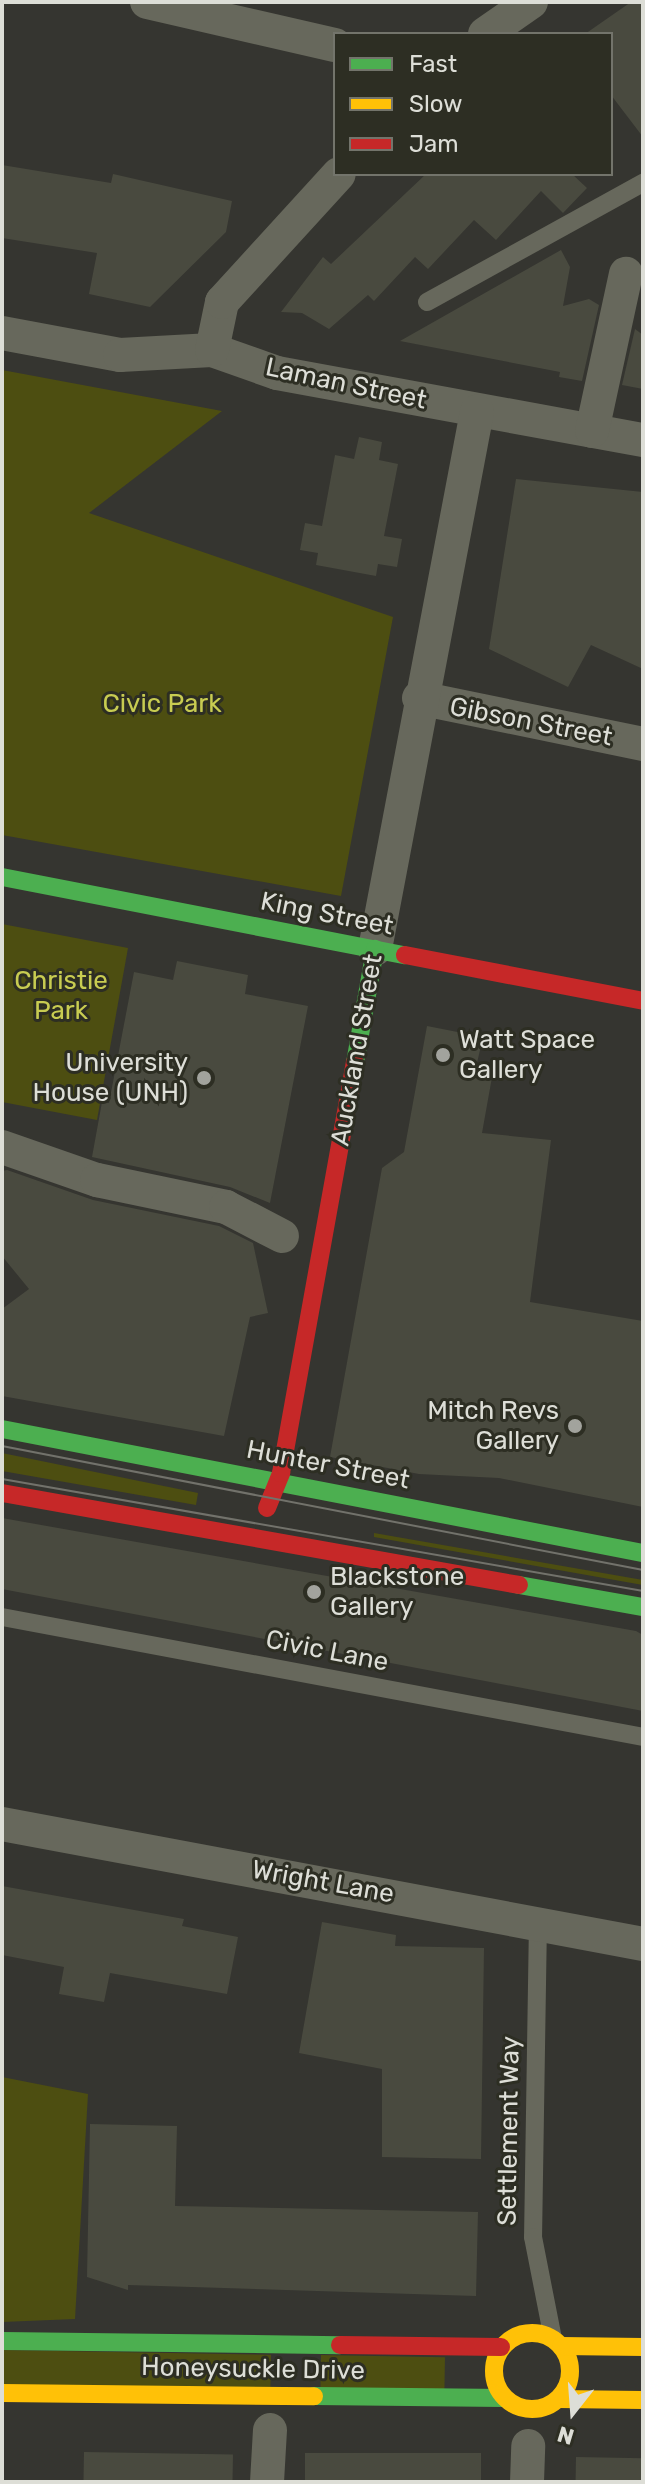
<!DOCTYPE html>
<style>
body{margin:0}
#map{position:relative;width:645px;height:2484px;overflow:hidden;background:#353530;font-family:Rubik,sans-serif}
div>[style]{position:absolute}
.green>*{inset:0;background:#4d4e11;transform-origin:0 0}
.building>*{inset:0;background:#494a3f;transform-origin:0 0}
.lane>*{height:18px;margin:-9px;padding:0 9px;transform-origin:9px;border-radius:9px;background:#67685c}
.street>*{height:34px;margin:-17px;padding:0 17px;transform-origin:17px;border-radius:17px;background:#67685c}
.fast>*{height:18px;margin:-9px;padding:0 9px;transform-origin:9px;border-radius:9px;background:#4caf50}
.slow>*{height:18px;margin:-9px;padding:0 9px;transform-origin:9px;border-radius:9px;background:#ffc107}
.slow>.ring{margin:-9px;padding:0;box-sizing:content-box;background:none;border:18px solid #ffc107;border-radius:50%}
.jam>*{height:18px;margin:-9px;padding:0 9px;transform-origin:9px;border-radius:9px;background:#c62828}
.tram>*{height:2px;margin:-1px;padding:0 1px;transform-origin:1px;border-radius:1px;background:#72726b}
.dots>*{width:22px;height:22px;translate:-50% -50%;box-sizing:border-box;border:4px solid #2d2e23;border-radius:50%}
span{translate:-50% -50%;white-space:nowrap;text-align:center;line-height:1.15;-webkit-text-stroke:6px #2d2e23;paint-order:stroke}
.street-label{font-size:26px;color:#ddded7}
.park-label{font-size:26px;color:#c8cc51}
.poi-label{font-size:26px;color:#ddded7}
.left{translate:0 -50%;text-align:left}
.right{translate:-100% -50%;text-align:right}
.frame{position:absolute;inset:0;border:4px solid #ddded7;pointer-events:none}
.legend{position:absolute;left:333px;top:32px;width:280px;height:144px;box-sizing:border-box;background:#2d2e23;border:2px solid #73746b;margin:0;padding:10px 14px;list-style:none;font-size:24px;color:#ddded7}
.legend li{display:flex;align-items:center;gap:16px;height:40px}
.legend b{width:40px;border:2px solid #73746b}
.north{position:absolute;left:533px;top:2372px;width:80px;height:80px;-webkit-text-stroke:6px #2d2e23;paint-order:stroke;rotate:197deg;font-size:22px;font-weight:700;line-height:32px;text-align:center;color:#ddded7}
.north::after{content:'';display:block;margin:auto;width:28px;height:36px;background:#ddded7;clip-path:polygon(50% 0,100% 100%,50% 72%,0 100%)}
</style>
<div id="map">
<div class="green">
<i style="clip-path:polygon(2px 370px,222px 411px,89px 513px,393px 617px,341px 896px,2px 835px)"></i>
<i style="clip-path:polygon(2px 924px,128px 948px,97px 1120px,2px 1102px)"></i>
<i style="clip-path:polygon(2px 1453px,198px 1493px,196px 1505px,2px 1471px)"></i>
<i style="clip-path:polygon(374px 1533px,643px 1580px,643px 1585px,374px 1537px)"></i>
<i style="clip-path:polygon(2px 2077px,88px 2094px,75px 2319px,2px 2322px)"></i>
<i style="left:2px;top:2350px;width:269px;height:36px;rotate:1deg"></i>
<i style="left:321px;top:2355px;width:124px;height:34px;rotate:1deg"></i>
</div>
<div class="building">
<i style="clip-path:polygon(631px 2px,643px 2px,643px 137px,611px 95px,611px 34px,585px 34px)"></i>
<i style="clip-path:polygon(2px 165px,111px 183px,113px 174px,232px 201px,226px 232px,150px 307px,89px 294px,97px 253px,2px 238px)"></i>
<i style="clip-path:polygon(426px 174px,572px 174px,587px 188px,563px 213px,541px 191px,496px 240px,474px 220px,428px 269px,415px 257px,374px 301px,368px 295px,329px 329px,302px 313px,281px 312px,323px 257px,331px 264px)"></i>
<i style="clip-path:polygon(561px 250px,570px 267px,563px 306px,589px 299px,599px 305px,582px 381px,559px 377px,560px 372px,400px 341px)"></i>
<i style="clip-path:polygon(635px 329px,643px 335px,643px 389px,622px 385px)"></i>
<i style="clip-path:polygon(359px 437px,382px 442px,379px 460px,398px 464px,384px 536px,402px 539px,397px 567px,378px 564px,376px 576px,316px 565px,318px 553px,300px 550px,305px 523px,322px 526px,335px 455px,354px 459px)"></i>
<i style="clip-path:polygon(516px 479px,643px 492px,643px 669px,591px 645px,568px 687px,489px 649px)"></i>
<i style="clip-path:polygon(177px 961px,248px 975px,245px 994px,308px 1006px,270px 1203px,230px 1187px,92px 1157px,102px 1102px,109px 1103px,134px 972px,173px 980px)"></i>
<i style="clip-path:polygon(427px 1026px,483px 1037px,477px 1063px,494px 1066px,482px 1133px,551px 1140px,530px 1302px,643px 1321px,643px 1507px,499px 1478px,419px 1474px,330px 1457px,382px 1168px,404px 1152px)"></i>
<i style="clip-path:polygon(7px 1170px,93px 1200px,219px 1226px,253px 1243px,268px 1313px,250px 1317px,224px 1436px,2px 1396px,2px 1309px,29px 1289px,2px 1256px,2px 1171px)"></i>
<i style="clip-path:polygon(2px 1518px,636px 1631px,643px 1635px,643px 1711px,2px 1589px)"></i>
<i style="clip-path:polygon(2px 1886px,184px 1919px,182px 1926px,238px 1937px,227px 1994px,110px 1973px,104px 2002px,59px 1994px,64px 1967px,2px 1955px)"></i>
<i style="clip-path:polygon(322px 1922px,396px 1935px,395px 1946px,484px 1948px,481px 2159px,382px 2157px,382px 2069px,299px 2053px)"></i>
<i style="clip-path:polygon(90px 2124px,177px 2126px,175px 2206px,478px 2212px,476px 2296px,128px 2285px,128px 2290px,87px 2277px)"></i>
<i style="left:84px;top:2452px;width:149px;height:30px;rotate:1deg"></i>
<i style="left:481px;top:2453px;width:29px;height:176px;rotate:90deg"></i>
<i style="left:576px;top:2457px;width:67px;height:25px;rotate:1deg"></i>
</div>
<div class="lane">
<i style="left:427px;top:302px;width:247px;rotate:-28.9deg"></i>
<i style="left:2px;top:1617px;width:652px;rotate:10.6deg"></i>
<i style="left:538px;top:1921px;width:316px;rotate:90.9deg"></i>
<i style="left:533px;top:2237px;width:104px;rotate:78.9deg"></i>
</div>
<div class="street">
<i style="left:147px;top:2px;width:193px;rotate:12.9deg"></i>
<i style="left:485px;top:34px;width:56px;rotate:-34.8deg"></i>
<i style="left:2px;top:333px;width:120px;rotate:10.6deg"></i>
<i style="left:120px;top:355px;width:92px;rotate:-3.1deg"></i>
<i style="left:212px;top:350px;width:69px;rotate:19.5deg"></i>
<i style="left:277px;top:373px;width:372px;rotate:10.4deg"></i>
<i style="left:212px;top:350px;width:49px;rotate:-78.2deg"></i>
<i style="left:222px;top:302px;width:173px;rotate:-47.6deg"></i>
<i style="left:592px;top:431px;width:161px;rotate:-77.8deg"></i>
<i style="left:419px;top:698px;width:229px;rotate:11.6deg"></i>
<i style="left:375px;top:949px;width:547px;rotate:-79.25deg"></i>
<i style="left:2px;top:1147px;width:101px;rotate:19.2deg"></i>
<i style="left:97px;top:1180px;width:132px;rotate:11.8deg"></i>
<i style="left:226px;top:1207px;width:63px;rotate:27.4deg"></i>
<i style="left:2px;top:1824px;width:652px;rotate:10.6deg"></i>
<i style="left:267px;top:2482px;width:52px;rotate:-86.7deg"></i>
<i style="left:527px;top:2482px;width:36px;rotate:-88deg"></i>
</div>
<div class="fast">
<i style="left:2px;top:877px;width:410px;rotate:11deg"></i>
<i style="left:355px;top:1063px;width:116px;rotate:-80deg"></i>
<i style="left:2px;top:1429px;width:653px;rotate:10.95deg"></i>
<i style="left:519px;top:1585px;width:126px;rotate:10.1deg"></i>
<i style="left:2px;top:2341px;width:338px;rotate:0.7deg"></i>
<i style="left:314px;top:2396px;width:190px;rotate:0.6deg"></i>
</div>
<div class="slow">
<i class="ring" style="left:494px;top:2333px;width:58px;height:58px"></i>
<i style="left:561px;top:2346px;width:82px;rotate:0.7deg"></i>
<i style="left:2px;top:2393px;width:312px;rotate:0.6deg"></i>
<i style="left:559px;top:2399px;width:84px;rotate:0.7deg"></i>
</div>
<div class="jam">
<i style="left:405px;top:955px;width:242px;rotate:10.9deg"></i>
<i style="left:2px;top:1493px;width:525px;rotate:10.09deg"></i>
<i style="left:267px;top:1508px;width:38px;rotate:-68deg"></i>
<i style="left:281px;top:1473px;width:417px;rotate:-79.8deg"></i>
<i style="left:340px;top:2345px;width:161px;rotate:0.7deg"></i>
</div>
<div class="tram">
<i style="left:2px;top:1446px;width:653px;rotate:10.95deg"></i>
<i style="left:2px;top:1479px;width:651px;rotate:9.91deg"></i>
</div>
<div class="dots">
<i style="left:443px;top:1055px;background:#a2a39d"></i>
<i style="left:204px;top:1078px;background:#a2a39d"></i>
<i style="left:575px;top:1426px;background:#a2a39d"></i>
<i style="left:314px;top:1592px;background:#a2a39d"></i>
</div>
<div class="street-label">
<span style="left:346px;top:384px;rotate:12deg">Laman Street</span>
<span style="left:531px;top:722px;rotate:11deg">Gibson Street</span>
<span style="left:327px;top:914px;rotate:11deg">King Street</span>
<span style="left:357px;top:1050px;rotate:-80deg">Auckland Street</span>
<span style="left:328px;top:1465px;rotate:11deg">Hunter Street</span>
<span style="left:327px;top:1651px;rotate:11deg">Civic Lane</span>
<span style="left:323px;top:1882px;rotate:10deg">Wright Lane</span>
<span style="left:509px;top:2131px;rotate:-89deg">Settlement Way</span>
<span style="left:253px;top:2369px;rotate:1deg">Honeysuckle Drive</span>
</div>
<div class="park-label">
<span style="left:162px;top:704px">Civic Park</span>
<span style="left:61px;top:996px">Christie<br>Park</span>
</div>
<div class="poi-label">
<span class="left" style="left:459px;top:1055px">Watt Space<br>Gallery</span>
<span class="right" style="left:188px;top:1078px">University<br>House (UNH)</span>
<span class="right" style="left:559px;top:1426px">Mitch Revs<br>Gallery</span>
<span class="left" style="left:330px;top:1592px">Blackstone<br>Gallery</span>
</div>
<div class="frame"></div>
<ul class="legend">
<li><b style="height:10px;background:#4caf50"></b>Fast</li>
<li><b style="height:10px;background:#ffc107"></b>Slow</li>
<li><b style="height:10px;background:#c62828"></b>Jam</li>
</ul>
<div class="north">N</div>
</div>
